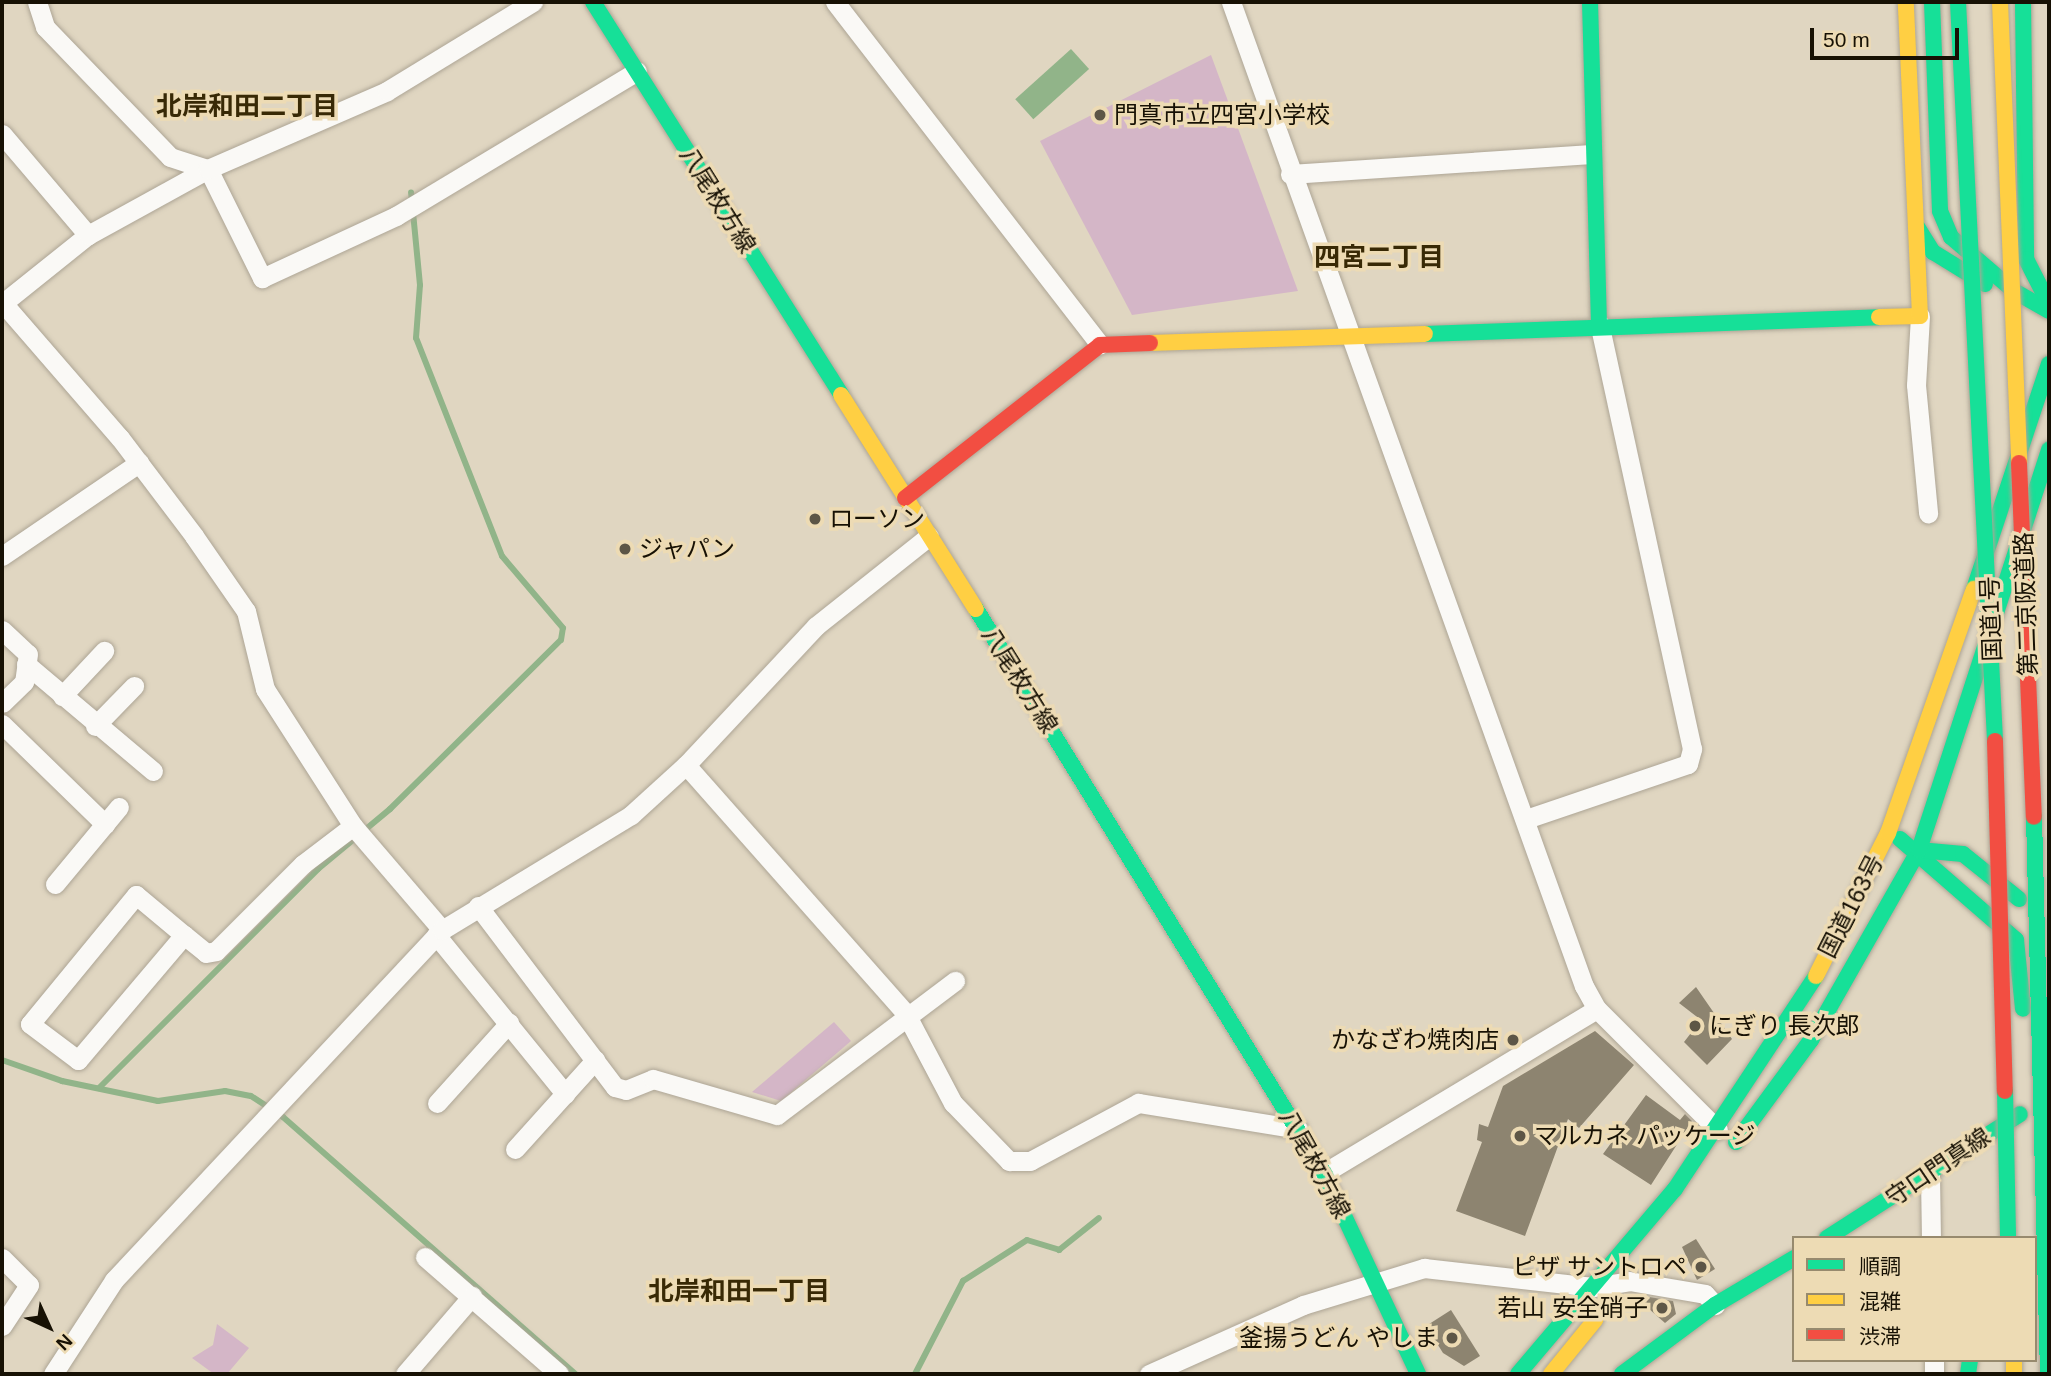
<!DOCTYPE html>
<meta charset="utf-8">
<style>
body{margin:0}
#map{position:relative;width:2051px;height:1376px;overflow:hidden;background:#e0d6c1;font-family:Helvetica,"Noto Sans JP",sans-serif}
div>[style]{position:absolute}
.green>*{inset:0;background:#d4b6c7}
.water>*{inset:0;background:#91b489;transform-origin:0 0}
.stream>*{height:6px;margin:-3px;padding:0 3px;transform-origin:3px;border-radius:3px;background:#91b489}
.building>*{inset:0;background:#8d8470}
.roads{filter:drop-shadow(0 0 2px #ada595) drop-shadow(0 0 2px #ada595)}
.street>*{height:19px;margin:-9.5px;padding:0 9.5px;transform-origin:9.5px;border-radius:9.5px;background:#faf9f6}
.fast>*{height:16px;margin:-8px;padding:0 8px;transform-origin:8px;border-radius:8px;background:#16e098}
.slow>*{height:16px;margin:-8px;padding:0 8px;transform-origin:8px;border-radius:8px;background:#ffcf43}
.jam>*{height:16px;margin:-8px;padding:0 8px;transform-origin:8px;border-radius:8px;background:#f24e42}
.bridges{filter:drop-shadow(0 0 2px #ada595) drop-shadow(0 0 2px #ada595)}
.fast-bridge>*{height:16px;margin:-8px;padding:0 8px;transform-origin:8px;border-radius:8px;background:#16e098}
.slow-bridge>*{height:16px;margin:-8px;padding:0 8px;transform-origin:8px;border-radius:8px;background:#ffcf43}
.jam-bridge>*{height:16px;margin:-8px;padding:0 8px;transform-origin:8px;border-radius:8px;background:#f24e42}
.dots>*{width:19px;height:19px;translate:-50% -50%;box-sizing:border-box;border:4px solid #eddbb4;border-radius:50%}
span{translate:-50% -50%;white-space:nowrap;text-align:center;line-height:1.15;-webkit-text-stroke:7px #eddbb4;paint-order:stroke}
.poi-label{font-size:24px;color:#171104}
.left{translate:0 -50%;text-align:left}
.right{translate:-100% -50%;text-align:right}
.street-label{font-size:24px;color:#171104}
.neighbourhood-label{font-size:26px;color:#382905;font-weight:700}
.frame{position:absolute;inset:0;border:4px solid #171104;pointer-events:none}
.legend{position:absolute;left:1792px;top:1236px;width:245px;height:126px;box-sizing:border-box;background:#eddbb4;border:2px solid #978a6e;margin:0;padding:9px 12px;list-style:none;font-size:21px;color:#171104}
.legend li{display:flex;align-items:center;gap:14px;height:35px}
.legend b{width:35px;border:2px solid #978a6e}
.north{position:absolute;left:14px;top:1292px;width:70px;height:70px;-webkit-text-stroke:5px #eddbb4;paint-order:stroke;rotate:135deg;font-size:19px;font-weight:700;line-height:28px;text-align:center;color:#171104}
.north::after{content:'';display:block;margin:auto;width:24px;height:32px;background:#171104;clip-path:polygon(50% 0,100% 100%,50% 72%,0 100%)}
.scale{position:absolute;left:1810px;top:28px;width:149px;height:32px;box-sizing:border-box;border:4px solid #171104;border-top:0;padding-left:9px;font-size:21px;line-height:24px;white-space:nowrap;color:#171104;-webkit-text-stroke:5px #eddbb4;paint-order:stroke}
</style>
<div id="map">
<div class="green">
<i style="clip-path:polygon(1211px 55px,1298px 291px,1132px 315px,1040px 141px)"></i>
<i style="clip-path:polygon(834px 1022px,851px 1041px,781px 1101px,752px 1092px)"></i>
<i style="clip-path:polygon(217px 1324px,249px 1348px,227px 1374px,214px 1374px,192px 1358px,213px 1345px)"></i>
</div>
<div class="water">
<i style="left:1071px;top:49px;width:27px;height:75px;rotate:48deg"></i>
</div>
<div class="stream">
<i style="left:2px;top:1060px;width:64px;rotate:19.3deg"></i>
<i style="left:62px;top:1081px;width:98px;rotate:11.8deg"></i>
<i style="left:158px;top:1101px;width:68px;rotate:-8.5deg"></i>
<i style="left:225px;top:1091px;width:26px;rotate:11deg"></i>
<i style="left:251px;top:1096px;width:38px;rotate:33deg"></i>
<i style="left:283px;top:1117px;width:390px;rotate:41.3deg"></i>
<i style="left:99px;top:1088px;width:310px;rotate:-45deg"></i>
<i style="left:318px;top:869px;width:94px;rotate:-39.8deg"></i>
<i style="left:390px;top:809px;width:240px;rotate:-44.7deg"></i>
<i style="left:561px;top:640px;width:12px;rotate:-81deg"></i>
<i style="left:563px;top:628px;width:94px;rotate:-130.3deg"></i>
<i style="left:502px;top:556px;width:234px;rotate:-111.5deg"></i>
<i style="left:416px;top:338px;width:53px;rotate:-85.7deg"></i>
<i style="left:420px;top:285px;width:93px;rotate:-95.5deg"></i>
<i style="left:915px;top:1374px;width:105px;rotate:-62.7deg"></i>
<i style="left:963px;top:1281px;width:76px;rotate:-32.6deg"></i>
<i style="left:1027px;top:1240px;width:34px;rotate:17deg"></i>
<i style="left:1059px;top:1250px;width:51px;rotate:-38.7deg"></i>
</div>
<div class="building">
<i style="clip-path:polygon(1696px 987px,1732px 1039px,1707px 1065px,1684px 1042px,1701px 1020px,1679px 1003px)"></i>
<i style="clip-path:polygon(1595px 1031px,1634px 1065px,1579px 1128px,1568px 1119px,1525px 1236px,1456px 1211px,1482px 1142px,1477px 1140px,1479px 1124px,1488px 1127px,1503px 1086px)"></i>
<i style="clip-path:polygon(1646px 1095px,1680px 1120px,1685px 1114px,1692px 1121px,1651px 1185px,1603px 1154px)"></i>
<i style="clip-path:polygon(1696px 1239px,1715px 1269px,1697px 1280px,1682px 1247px)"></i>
<i style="clip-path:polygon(1632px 1294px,1673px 1301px,1676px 1314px,1665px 1323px)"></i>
<i style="clip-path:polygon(1451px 1310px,1480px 1356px,1464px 1366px,1443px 1353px,1426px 1326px)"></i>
</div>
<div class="roads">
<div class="street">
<i style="left:37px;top:2px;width:26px;rotate:72deg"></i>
<i style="left:45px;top:27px;width:180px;rotate:46.1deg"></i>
<i style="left:170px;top:157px;width:40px;rotate:18deg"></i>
<i style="left:208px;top:169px;width:122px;rotate:63.6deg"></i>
<i style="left:262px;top:278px;width:148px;rotate:-24.8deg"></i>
<i style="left:396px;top:216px;width:281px;rotate:-31deg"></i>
<i style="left:835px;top:2px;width:433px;rotate:52.3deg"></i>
<i style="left:1231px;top:2px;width:1045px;rotate:70.27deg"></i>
<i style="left:1584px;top:986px;width:26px;rotate:61deg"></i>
<i style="left:1597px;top:1009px;width:171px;rotate:45deg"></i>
<i style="left:2px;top:134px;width:133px;rotate:49.6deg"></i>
<i style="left:1290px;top:174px;width:302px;rotate:-3.8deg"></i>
<i style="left:2px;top:302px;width:180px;rotate:49.1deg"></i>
<i style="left:120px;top:438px;width:123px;rotate:52.9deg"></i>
<i style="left:194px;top:536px;width:91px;rotate:55.3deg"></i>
<i style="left:246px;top:611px;width:80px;rotate:76.3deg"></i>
<i style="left:265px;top:689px;width:163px;rotate:57.3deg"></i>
<i style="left:353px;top:826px;width:137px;rotate:49.4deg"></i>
<i style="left:3px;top:303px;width:109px;rotate:-38.7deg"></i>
<i style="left:88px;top:235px;width:137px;rotate:-28.8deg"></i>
<i style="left:208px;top:169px;width:195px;rotate:-23.5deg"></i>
<i style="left:387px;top:91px;width:171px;rotate:-31.4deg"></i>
<i style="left:1920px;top:316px;width:69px;rotate:93.3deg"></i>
<i style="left:1916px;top:385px;width:129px;rotate:84.6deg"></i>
<i style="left:2px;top:556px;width:166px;rotate:-34.2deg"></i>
<i style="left:2px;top:630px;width:35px;rotate:43deg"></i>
<i style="left:28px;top:654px;width:28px;rotate:98deg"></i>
<i style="left:24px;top:682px;width:30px;rotate:136deg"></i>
<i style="left:26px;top:664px;width:166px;rotate:40.1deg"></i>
<i style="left:62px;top:696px;width:62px;rotate:-47deg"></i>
<i style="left:2px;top:724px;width:144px;rotate:44.2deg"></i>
<i style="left:95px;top:726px;width:56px;rotate:-45.7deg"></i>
<i style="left:686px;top:765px;width:332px;rotate:48.5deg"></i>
<i style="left:906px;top:1014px;width:101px;rotate:62.2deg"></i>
<i style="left:953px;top:1103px;width:81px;rotate:46deg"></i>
<i style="left:1009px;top:1161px;width:21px"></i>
<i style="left:1030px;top:1161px;width:123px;rotate:-28.2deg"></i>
<i style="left:1138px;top:1103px;width:162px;rotate:9.2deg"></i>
<i style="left:1526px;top:819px;width:171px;rotate:-18.8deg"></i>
<i style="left:1688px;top:764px;width:16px;rotate:-75deg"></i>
<i style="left:1692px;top:749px;width:435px;rotate:-102.3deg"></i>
<i style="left:55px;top:884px;width:100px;rotate:-50.3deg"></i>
<i style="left:478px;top:906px;width:227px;rotate:52.9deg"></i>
<i style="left:615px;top:1087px;width:11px;rotate:15deg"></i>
<i style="left:626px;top:1090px;width:29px;rotate:-22deg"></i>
<i style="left:653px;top:1079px;width:129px;rotate:16.2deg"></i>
<i style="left:777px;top:1115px;width:223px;rotate:-37deg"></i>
<i style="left:184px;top:935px;width:164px;rotate:130.3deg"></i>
<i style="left:78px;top:1060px;width:60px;rotate:-143.1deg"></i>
<i style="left:30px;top:1024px;width:167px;rotate:-50.6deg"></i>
<i style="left:136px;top:895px;width:62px;rotate:39.8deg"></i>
<i style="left:184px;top:935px;width:28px;rotate:39deg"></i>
<i style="left:206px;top:953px;width:10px;rotate:-11deg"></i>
<i style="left:216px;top:951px;width:123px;rotate:-45deg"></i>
<i style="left:303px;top:864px;width:63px;rotate:-37.2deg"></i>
<i style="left:436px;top:935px;width:205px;rotate:50.9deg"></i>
<i style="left:437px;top:1103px;width:108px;rotate:-48deg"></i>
<i style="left:515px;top:1149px;width:120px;rotate:-48deg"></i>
<i style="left:1324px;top:1173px;width:318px;rotate:-31deg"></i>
<i style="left:1930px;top:1176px;width:62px;rotate:89.1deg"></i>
<i style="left:425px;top:1257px;width:178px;rotate:41.1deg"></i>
<i style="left:2px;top:1258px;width:38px;rotate:45deg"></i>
<i style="left:29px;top:1285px;width:49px;rotate:123.4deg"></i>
<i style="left:1934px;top:1360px;width:14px;rotate:90deg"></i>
<i style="left:53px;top:1374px;width:112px;rotate:-57deg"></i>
<i style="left:114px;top:1280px;width:480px;rotate:-46.9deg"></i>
<i style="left:442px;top:930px;width:221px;rotate:-31.3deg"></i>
<i style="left:631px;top:815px;width:74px;rotate:-42.3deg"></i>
<i style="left:686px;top:765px;width:190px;rotate:-46.9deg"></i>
<i style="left:816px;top:626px;width:144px;rotate:-38.5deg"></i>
<i style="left:405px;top:1374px;width:103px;rotate:-49.3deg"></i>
<i style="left:1149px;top:1374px;width:169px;rotate:-24.1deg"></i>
<i style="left:1303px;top:1305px;width:127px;rotate:-17deg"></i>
<i style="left:1424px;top:1268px;width:170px;rotate:6.4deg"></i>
<i style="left:1593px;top:1287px;width:36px;rotate:-9deg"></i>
<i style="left:1629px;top:1281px;width:77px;rotate:9.7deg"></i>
<i style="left:1705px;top:1294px;width:15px;rotate:48deg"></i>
</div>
<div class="fast">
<i style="left:593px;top:2px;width:465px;rotate:57.7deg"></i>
<i style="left:1590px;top:2px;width:322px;rotate:88.4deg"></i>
<i style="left:1932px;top:2px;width:209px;rotate:87.8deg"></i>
<i style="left:1940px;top:211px;width:28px;rotate:67deg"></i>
<i style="left:1951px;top:237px;width:83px;rotate:40.6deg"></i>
<i style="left:2014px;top:291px;width:40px;rotate:29.7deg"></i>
<i style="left:2023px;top:2px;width:257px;rotate:89.3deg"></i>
<i style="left:2026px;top:259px;width:51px;rotate:62.9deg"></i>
<i style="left:1916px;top:225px;width:32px;rotate:58deg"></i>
<i style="left:1933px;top:252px;width:61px;rotate:31.6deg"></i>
<i style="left:1425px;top:334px;width:454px;rotate:-2.1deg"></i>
<i style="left:1974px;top:589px;width:237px;rotate:-71.6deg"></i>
<i style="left:976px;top:609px;width:663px;rotate:58.32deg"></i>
<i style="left:1324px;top:1173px;width:222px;rotate:64.9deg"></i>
<i style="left:1900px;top:839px;width:154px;rotate:41deg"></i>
<i style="left:2016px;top:940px;width:69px;rotate:84.2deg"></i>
<i style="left:1919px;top:850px;width:44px;rotate:5.2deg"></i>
<i style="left:1963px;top:854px;width:72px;rotate:38.8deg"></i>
<i style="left:1736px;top:1142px;width:127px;rotate:-53.7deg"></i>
<i style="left:1811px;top:1040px;width:219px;rotate:-60.4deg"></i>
<i style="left:1919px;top:850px;width:421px;rotate:-72deg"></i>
<i style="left:1827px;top:1238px;width:229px;rotate:-32.7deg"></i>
<i style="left:1518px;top:1374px;width:243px;rotate:-49.7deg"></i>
<i style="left:1675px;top:1189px;width:255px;rotate:-56.5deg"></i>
<i style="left:1622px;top:1374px;width:116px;rotate:-36.6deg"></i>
<i style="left:1715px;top:1305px;width:92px;rotate:-30.7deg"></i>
<i style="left:1968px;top:1374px;width:14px;rotate:-82deg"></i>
</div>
<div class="slow">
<i style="left:1879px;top:317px;width:41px;rotate:-1.4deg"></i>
<i style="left:1920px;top:316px;width:314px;rotate:-92.6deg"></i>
<i style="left:1150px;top:343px;width:275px;rotate:-1.9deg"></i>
<i style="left:841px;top:395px;width:253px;rotate:57.8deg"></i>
<i style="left:1816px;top:976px;width:160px;rotate:-63.3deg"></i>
<i style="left:1888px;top:833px;width:259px;rotate:-70.6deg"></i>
<i style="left:2014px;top:1360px;width:14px;rotate:90deg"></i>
<i style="left:1551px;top:1374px;width:70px;rotate:-50.8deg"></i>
</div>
<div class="jam">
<i style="left:905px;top:498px;width:248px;rotate:-38.1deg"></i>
<i style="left:1100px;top:345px;width:50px;rotate:-2.3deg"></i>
</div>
</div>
<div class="bridges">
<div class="fast-bridge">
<i style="left:1958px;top:2px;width:740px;rotate:87.13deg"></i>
<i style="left:2034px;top:817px;width:557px;rotate:88.56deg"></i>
<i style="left:2005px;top:1091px;width:147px;rotate:88.8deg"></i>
</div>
<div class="slow-bridge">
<i style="left:2000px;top:2px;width:461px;rotate:87.6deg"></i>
</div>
<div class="jam-bridge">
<i style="left:2019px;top:463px;width:354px;rotate:87.6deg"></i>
<i style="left:1995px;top:741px;width:350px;rotate:88.4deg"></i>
</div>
</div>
<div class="dots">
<i style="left:1100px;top:115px;background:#5d5646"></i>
<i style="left:815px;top:519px;background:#5d5646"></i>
<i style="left:625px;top:549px;background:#5d5646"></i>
<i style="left:1695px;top:1026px;background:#5d5646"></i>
<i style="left:1513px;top:1040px;background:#5d5646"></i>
<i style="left:1520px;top:1136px;background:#5d5646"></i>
<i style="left:1701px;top:1267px;background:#5d5646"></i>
<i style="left:1662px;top:1308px;background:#5d5646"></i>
<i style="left:1452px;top:1338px;background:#5d5646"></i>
</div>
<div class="poi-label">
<span class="left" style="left:1114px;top:115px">門真市立四宮小学校</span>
<span class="left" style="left:829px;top:519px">ローソン</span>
<span class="left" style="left:639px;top:549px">ジャパン</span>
<span class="left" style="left:1709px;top:1026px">にぎり 長次郎</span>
<span class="right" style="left:1499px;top:1040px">かなざわ焼肉店</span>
<span class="left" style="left:1534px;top:1136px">マルカネ パッケージ</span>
<span class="right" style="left:1687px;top:1267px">ピザ サントロペ</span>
<span class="right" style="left:1648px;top:1308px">若山 安全硝子</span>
<span class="right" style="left:1438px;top:1338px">釜揚うどん やしま</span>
</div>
<div class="street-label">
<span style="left:718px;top:200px;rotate:58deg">八尾枚方線</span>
<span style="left:2026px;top:604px;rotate:-92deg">第二京阪道路</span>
<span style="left:1991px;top:619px;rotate:-92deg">国道1号</span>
<span style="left:1020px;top:680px;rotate:58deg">八尾枚方線</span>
<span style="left:1851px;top:906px;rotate:-63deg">国道163号</span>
<span style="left:1315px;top:1164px;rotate:61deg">八尾枚方線</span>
<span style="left:1938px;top:1167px;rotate:-34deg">守口門真線</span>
</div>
<div class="neighbourhood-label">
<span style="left:247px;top:107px">北岸和田二丁目</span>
<span style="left:1379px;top:258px">四宮二丁目</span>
<span style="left:739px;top:1292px">北岸和田一丁目</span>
</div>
<div class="frame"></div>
<ul class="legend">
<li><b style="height:9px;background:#16e098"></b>順調</li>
<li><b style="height:9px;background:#ffcf43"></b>混雑</li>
<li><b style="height:9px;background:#f24e42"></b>渋滞</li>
</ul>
<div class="north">N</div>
<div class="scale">50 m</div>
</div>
